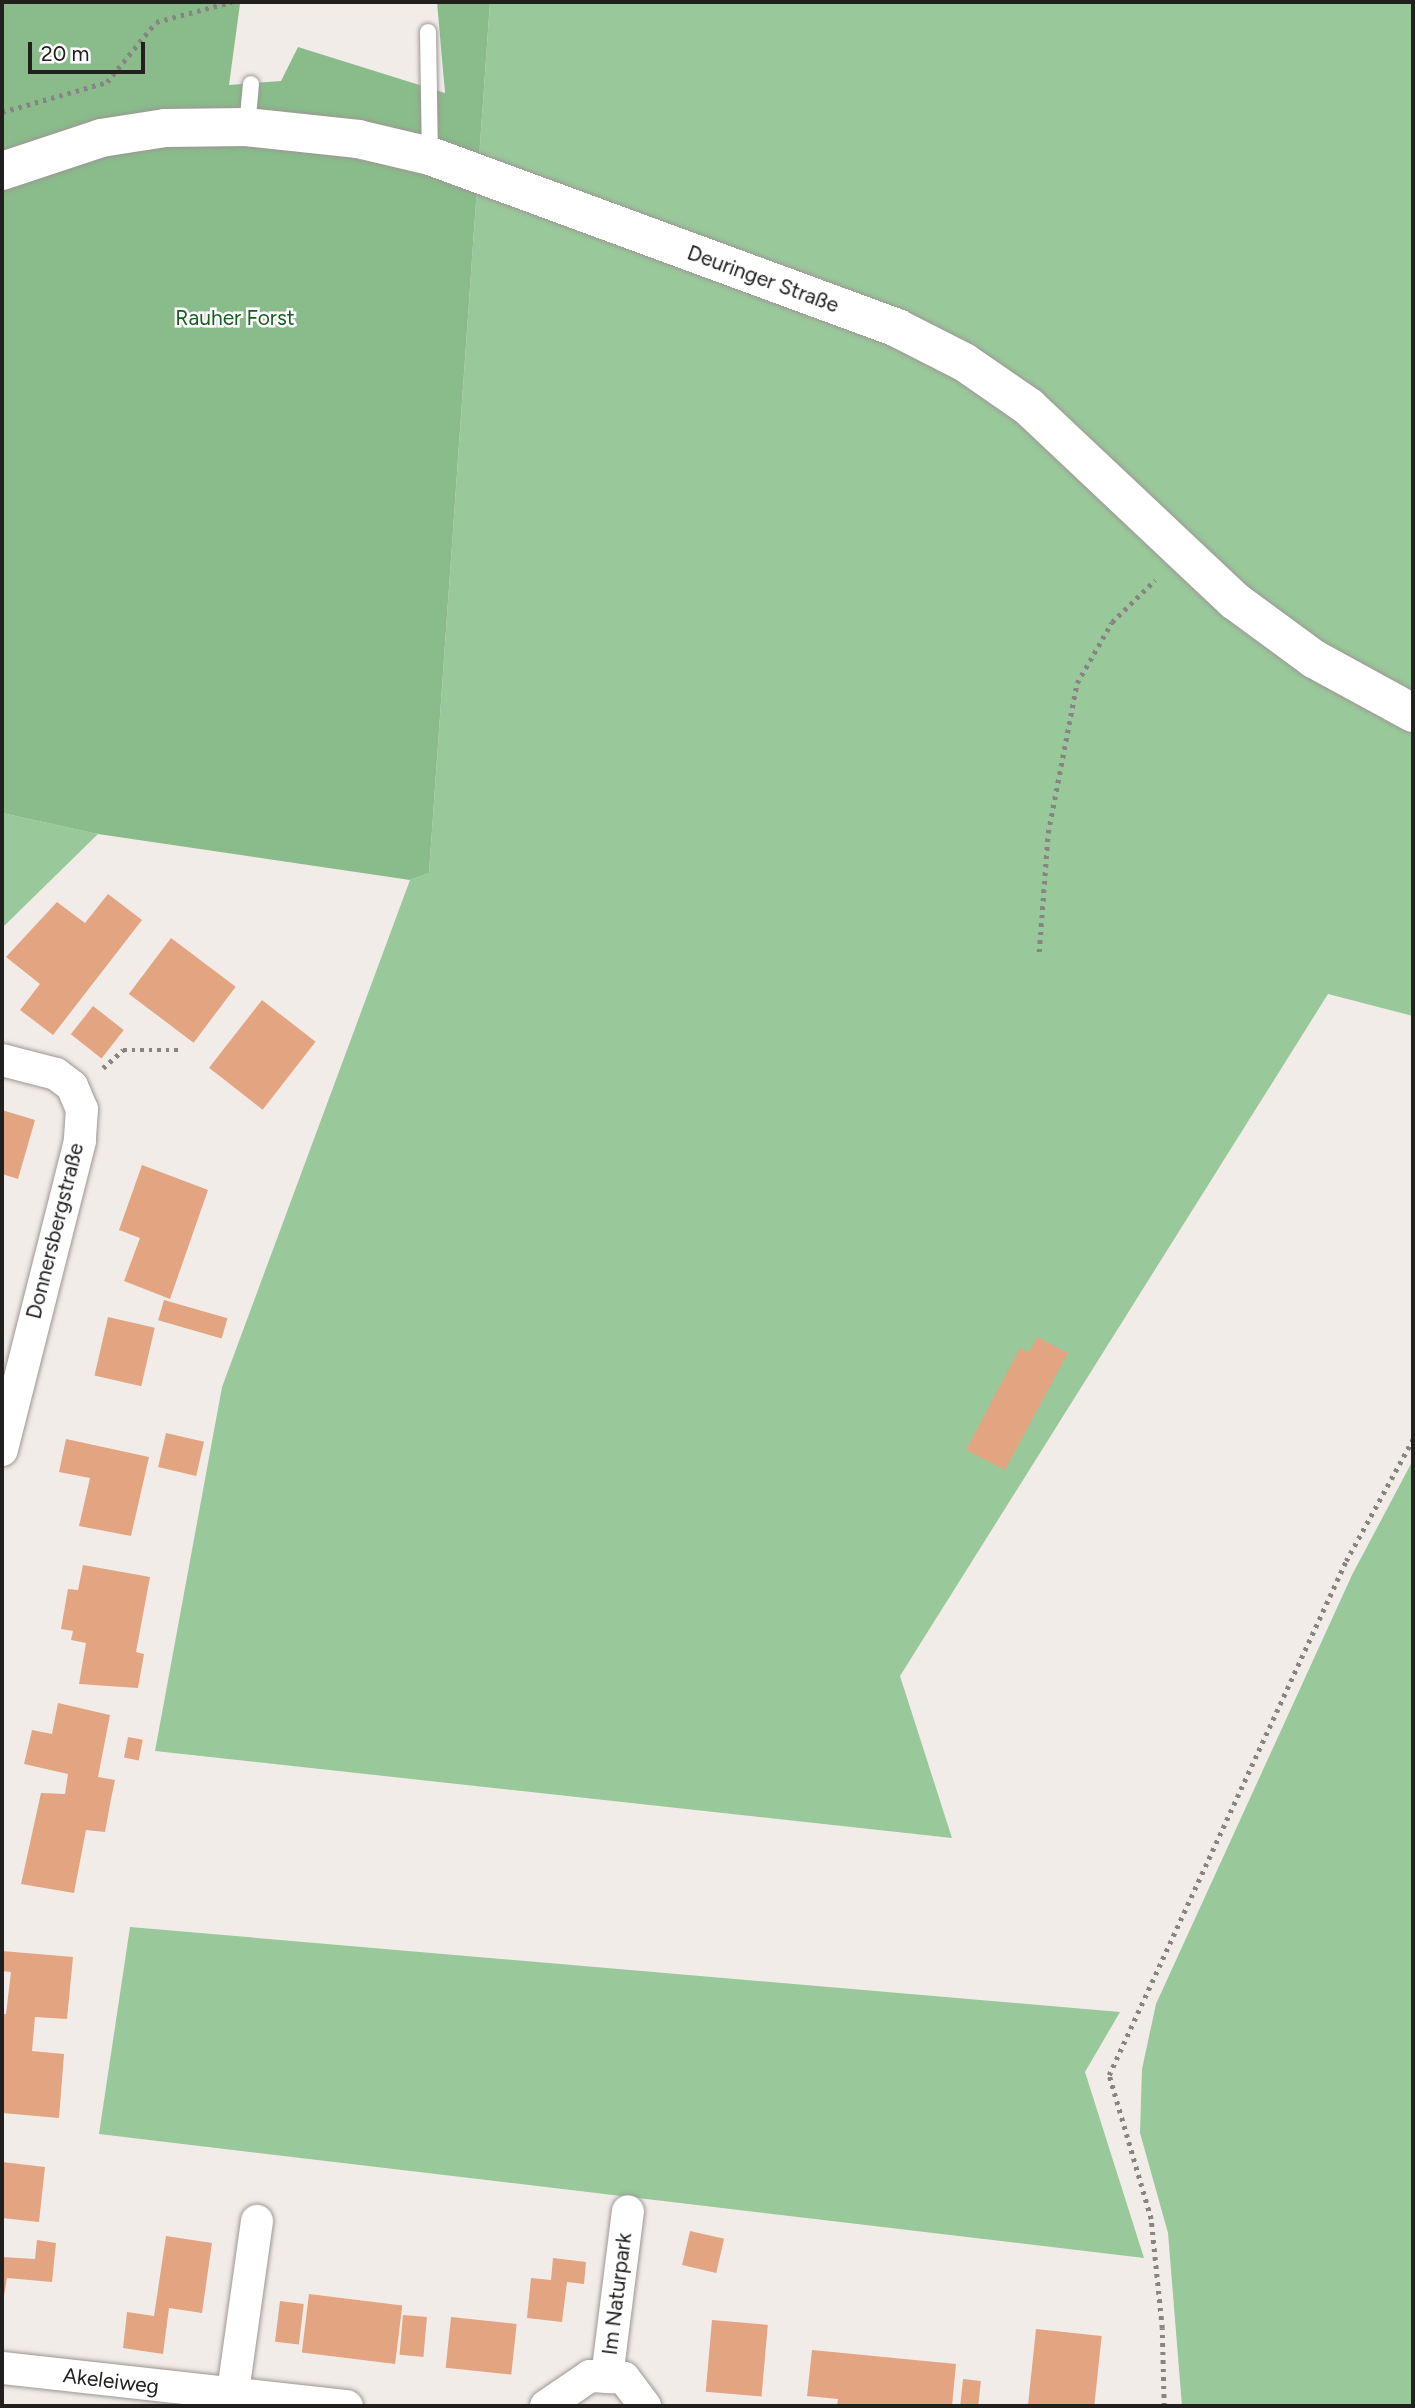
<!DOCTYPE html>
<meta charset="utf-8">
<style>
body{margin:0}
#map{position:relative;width:1415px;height:2408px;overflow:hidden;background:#f2ece9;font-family:Figtree,sans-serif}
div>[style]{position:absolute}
.green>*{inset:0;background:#99c89a}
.forest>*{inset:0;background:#89bc8a}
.building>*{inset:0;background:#e3a481;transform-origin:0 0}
.path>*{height:4.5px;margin-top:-2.25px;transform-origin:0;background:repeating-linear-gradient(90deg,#888482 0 3.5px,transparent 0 8.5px)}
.roads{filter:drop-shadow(0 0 2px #9c9794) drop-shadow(0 0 2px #9c9794)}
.service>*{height:16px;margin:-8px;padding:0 8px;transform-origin:8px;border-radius:8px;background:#fff}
.minor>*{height:32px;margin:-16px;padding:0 16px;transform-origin:16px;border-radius:16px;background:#fff}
.tertiary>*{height:38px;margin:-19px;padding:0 19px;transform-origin:19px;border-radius:19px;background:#fff}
span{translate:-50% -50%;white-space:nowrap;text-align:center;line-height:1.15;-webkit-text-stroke:5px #fff;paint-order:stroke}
.street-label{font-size:21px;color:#22201f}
.park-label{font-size:21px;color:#165e1f}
.frame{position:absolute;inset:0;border:4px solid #22201f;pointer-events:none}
.scale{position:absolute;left:28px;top:42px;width:117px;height:32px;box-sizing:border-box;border:4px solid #22201f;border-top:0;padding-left:9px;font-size:21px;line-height:24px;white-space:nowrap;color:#22201f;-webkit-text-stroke:5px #fff;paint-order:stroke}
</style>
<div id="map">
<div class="green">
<i style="clip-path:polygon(490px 2px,1413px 2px,1413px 1016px,1328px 994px,900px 1676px,952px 1838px,155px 1751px,222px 1387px,410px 880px,429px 873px)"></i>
<i style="clip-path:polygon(2px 813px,98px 834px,2px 928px)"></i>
<i style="clip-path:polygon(1413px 1460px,1413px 2406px,1182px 2406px,1168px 2233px,1140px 2133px,1142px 2069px,1156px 2004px,1352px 1575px)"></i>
<i style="clip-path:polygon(130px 1927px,1120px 2012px,1085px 2072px,1144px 2258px,99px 2134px)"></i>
</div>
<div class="forest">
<i style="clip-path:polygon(2px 2px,240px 4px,229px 85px,281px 81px,298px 47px,445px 93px,437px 2px,490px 2px,429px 873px,410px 880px,98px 834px,2px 813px)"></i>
</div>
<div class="building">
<i style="clip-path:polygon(108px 894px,142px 920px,53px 1035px,20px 1010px,40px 984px,6px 957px,57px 902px,85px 923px)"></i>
<i style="left:171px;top:938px;width:81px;height:70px;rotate:37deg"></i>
<i style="left:262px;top:1000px;width:68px;height:86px;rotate:38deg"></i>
<i style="left:93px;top:1006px;width:39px;height:36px;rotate:38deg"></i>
<i style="clip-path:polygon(2px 1110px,35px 1120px,18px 1179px,2px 1174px)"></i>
<i style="clip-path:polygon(142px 1165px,208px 1190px,170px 1299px,124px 1281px,140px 1238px,119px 1230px)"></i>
<i style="left:164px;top:1300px;width:66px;height:21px;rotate:16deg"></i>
<i style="left:108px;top:1317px;width:48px;height:60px;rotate:13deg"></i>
<i style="clip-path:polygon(1037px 1337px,1068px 1353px,1005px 1470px,966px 1450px,1020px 1348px,1029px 1352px)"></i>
<i style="left:166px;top:1433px;width:39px;height:35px;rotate:13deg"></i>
<i style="clip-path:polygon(66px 1439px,149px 1457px,131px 1536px,79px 1526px,90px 1478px,59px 1472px)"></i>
<i style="clip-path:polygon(83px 1565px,150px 1577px,136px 1652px,144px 1654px,138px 1688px,79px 1684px,86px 1643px,71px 1640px,73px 1631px,61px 1629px,68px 1589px,78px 1590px)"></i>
<i style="clip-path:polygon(58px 1703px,110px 1715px,98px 1777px,115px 1780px,111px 1799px,105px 1832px,86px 1830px,74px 1893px,21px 1884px,41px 1793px,65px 1794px,68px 1774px,24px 1764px,32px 1730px,52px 1734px)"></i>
<i style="left:128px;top:1737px;width:15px;height:21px;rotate:11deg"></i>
<i style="clip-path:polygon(2px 1951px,73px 1957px,67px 2019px,35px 2017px,32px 2051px,64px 2054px,59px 2118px,2px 2113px,2px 2014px,6px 2014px,11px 1972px,2px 1971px)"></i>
<i style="clip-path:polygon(2px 2162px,45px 2167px,39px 2222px,2px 2218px)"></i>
<i style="left:690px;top:2231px;width:35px;height:35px;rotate:13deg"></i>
<i style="clip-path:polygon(166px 2236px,212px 2243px,202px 2313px,169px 2308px,163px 2354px,123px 2348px,127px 2312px,154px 2316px)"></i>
<i style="clip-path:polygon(37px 2240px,56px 2243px,52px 2282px,7px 2278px,2px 2308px,2px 2257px,35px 2259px)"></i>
<i style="clip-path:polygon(553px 2258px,586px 2262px,584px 2284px,567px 2282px,562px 2322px,527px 2318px,531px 2278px,551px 2280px)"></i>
<i style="left:309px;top:2294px;width:94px;height:59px;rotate:7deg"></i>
<i style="left:280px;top:2301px;width:24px;height:41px;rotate:7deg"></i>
<i style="left:403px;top:2315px;width:24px;height:40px;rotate:5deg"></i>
<i style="left:451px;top:2317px;width:66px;height:51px;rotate:6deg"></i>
<i style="left:712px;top:2320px;width:56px;height:72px;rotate:5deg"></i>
<i style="left:1036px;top:2329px;width:66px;height:77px;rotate:6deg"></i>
<i style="clip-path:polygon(812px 2350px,956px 2364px,952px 2406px,837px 2406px,838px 2399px,807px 2396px)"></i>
<i style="left:963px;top:2379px;width:18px;height:27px;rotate:6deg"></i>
</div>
<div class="path">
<i style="left:2px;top:112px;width:109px;rotate:-15.9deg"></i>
<i style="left:107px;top:82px;width:77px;rotate:-50.8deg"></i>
<i style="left:156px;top:22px;width:78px;rotate:-14.9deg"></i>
<i style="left:1039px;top:952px;width:119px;rotate:-85.7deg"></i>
<i style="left:1048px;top:833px;width:153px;rotate:-79.1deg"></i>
<i style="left:1077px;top:683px;width:70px;rotate:-60.2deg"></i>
<i style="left:1112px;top:622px;width:60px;rotate:-44.3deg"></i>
<i style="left:103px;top:1068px;width:27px;rotate:-42deg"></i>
<i style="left:123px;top:1050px;width:56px"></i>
<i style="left:1164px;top:2406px;width:78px;rotate:-91.5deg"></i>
<i style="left:1162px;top:2328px;width:110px;rotate:-95.8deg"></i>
<i style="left:1151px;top:2219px;width:150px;rotate:-106.3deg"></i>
<i style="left:1109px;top:2075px;width:566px;rotate:-65.25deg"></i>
<i style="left:1346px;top:1561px;width:139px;rotate:-61.2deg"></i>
</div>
<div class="roads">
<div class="service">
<i style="left:428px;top:32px;width:124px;rotate:89.1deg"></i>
<i style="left:247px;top:127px;width:43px;rotate:-84.7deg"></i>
</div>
<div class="minor">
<i style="left:2px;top:1060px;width:56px;rotate:14.5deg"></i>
<i style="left:56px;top:1074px;width:20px;rotate:37deg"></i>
<i style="left:72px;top:1086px;width:25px;rotate:67deg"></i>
<i style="left:82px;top:1109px;width:32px;rotate:94deg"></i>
<i style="left:80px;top:1141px;width:319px;rotate:104.2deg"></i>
<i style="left:2px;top:2368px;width:347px;rotate:6.3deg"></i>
<i style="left:607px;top:2377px;width:167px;rotate:-82.8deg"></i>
<i style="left:231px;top:2406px;width:187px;rotate:-82deg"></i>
<i style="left:546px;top:2406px;width:53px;rotate:-34.3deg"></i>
<i style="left:590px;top:2376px;width:34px;rotate:3deg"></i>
<i style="left:624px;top:2378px;width:35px;rotate:53deg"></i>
</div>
<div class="tertiary">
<i style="left:2px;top:171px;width:104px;rotate:-18.4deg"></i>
<i style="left:101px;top:138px;width:65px;rotate:-8.9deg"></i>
<i style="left:165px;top:128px;width:81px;rotate:-0.7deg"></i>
<i style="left:246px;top:127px;width:113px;rotate:6.1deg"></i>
<i style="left:358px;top:139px;width:74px;rotate:13.3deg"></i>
<i style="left:430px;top:156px;width:498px;rotate:20.2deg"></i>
<i style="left:897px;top:328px;width:75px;rotate:26.9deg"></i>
<i style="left:964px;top:362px;width:79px;rotate:34.7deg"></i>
<i style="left:1029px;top:407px;width:283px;rotate:43.3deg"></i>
<i style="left:1235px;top:601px;width:98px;rotate:36.3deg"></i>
<i style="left:1314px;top:659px;width:113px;rotate:28.6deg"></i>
</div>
</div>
<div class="street-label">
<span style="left:763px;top:279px;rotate:20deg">Deuringer Straße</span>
<span style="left:55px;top:1231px;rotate:-76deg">Donnersbergstraße</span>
<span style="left:617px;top:2294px;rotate:-83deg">Im Naturpark</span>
<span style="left:111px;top:2381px;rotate:7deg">Akeleiweg</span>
</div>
<div class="park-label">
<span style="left:235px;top:318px">Rauher Forst</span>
</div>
<div class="frame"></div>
<div class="scale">20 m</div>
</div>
